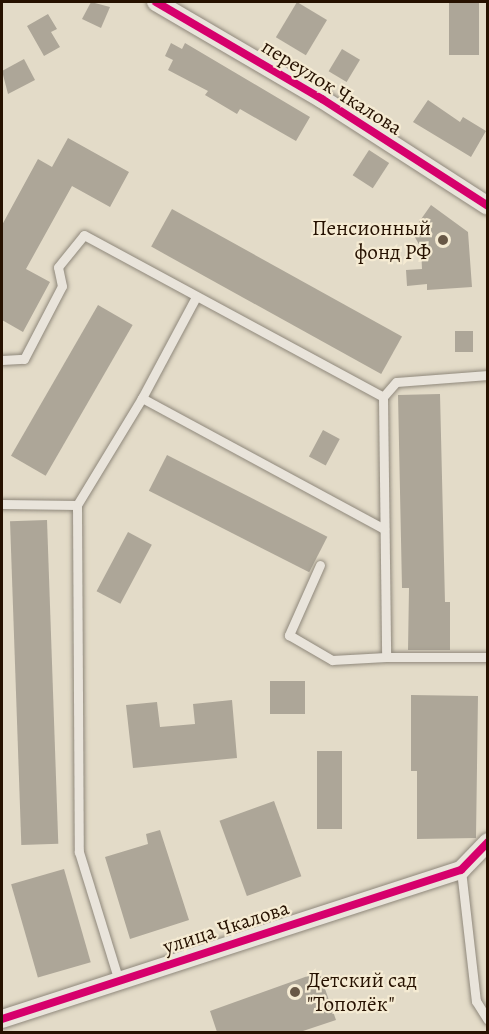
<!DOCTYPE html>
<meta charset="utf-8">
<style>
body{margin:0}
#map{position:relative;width:489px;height:1034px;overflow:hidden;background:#e3dbc8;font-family:Alegreya,serif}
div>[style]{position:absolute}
.building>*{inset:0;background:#ada698;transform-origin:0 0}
.roads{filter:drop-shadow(0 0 2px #8f887b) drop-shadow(0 0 2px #8f887b)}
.lane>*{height:9px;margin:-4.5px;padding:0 4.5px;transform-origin:4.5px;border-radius:4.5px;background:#e9e4db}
.street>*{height:18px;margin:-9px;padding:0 9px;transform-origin:9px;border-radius:9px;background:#e9e4db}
.cycleway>*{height:8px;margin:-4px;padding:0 4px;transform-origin:4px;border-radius:4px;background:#d6006c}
.dots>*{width:16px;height:16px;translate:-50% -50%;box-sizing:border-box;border:3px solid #f5ebd3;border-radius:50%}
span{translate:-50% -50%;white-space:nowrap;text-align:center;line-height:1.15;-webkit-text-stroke:4.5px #f5ebd3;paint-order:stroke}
.street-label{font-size:21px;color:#261100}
.poi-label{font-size:21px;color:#261100}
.right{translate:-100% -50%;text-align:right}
.left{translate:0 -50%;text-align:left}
.frame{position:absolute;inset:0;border:3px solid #261100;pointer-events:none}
</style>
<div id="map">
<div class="building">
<i style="clip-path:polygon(91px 2px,110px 7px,101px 28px,82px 19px)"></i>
<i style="left:297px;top:2px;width:35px;height:41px;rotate:31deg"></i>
<i style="left:449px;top:2px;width:30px;height:53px"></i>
<i style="clip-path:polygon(48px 14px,57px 29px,51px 32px,60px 47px,44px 56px,27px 26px)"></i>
<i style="clip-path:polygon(171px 43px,182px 49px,185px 43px,310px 117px,296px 141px,240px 109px,237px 114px,205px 95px,208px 91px,168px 70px,173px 60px,165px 56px)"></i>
<i style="left:342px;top:49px;width:21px;height:26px;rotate:31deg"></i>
<i style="clip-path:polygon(24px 59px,35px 80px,8px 94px,2px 71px)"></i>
<i style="clip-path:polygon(428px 100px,460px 122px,463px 117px,486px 131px,471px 157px,413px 122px)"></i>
<i style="clip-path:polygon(68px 138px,129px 172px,110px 207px,72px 186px,26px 269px,50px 282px,23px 332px,2px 320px,2px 225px,38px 159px,52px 167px)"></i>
<i style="left:369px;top:150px;width:24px;height:30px;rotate:33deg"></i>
<i style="clip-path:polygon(431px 205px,468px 232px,472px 287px,427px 290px,427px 284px,407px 286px,406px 270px,422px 269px,421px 248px,412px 232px)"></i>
<i style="left:172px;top:209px;width:263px;height:43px;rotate:29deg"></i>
<i style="left:98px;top:305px;width:40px;height:174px;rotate:30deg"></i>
<i style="left:455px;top:331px;width:18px;height:21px"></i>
<i style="clip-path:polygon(440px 394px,445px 602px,450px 602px,450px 650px,408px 650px,409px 588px,402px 588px,398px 395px)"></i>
<i style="left:323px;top:430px;width:19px;height:30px;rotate:28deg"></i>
<i style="left:167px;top:455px;width:180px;height:40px;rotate:27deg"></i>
<i style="left:47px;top:520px;width:324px;height:37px;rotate:88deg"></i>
<i style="left:128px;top:532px;width:27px;height:67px;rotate:28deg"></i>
<i style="left:270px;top:681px;width:35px;height:33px"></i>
<i style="clip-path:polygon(411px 695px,478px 696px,476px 838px,417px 839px,417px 771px,411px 771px)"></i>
<i style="clip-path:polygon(232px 700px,237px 758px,133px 768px,126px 705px,157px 702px,160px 727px,195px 724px,193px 704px)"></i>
<i style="left:317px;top:751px;width:25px;height:78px"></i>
<i style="left:274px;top:801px;width:80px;height:58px;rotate:70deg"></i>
<i style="clip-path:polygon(160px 830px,189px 920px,130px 939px,105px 857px,148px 844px,146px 834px)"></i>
<i style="left:64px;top:869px;width:97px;height:55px;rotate:74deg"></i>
<i style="clip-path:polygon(319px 972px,336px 1020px,300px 1032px,217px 1032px,210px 1011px)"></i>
</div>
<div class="roads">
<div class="lane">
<i style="left:2px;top:360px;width:22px;rotate:-3deg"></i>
<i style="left:24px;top:359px;width:82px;rotate:-62.5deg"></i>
<i style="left:62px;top:286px;width:19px;rotate:-102deg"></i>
<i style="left:58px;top:267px;width:41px;rotate:-50.9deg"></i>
<i style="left:84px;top:235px;width:340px;rotate:28.4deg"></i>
<i style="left:488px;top:375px;width:92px;rotate:175.6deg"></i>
<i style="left:396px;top:382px;width:20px;rotate:131deg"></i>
<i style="left:383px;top:397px;width:260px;rotate:89.3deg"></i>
<i style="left:386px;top:657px;width:102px"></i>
<i style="left:142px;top:398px;width:275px;rotate:28.4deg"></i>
<i style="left:2px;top:504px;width:75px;rotate:0.8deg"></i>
<i style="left:77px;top:505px;width:125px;rotate:-58.7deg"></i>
<i style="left:142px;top:398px;width:115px;rotate:-61.9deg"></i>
<i style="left:77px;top:505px;width:347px;rotate:89.7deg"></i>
<i style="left:79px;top:852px;width:135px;rotate:72.8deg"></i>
<i style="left:320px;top:565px;width:77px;rotate:113.9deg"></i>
<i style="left:289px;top:635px;width:50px;rotate:30.2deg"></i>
<i style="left:332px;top:660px;width:54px;rotate:-3.2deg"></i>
<i style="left:461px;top:870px;width:132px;rotate:83.5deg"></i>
<i style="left:476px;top:1001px;width:22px;rotate:58deg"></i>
</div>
<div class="street">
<i style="left:156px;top:2px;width:192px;rotate:30.3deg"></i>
<i style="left:322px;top:99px;width:197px;rotate:32.8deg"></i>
<i style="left:2px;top:1019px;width:483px;rotate:-18deg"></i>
<i style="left:461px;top:870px;width:39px;rotate:-46deg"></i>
</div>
</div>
<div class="cycleway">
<i style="left:156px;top:2px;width:192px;rotate:30.3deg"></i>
<i style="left:322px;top:99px;width:197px;rotate:32.8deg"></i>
<i style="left:2px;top:1019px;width:483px;rotate:-18deg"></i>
<i style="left:461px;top:870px;width:39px;rotate:-46deg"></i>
</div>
<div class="dots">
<i style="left:443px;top:240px;background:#685846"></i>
<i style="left:295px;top:992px;background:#685846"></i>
</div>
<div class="street-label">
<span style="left:332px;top:87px;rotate:32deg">переулок Чкалова</span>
<span style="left:226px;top:927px;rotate:-18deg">улица Чкалова</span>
</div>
<div class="poi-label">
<span class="right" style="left:431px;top:240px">Пенсионный<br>фонд РФ</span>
<span class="left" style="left:307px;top:992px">Детский сад<br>"Тополёк"</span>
</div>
<div class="frame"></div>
</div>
